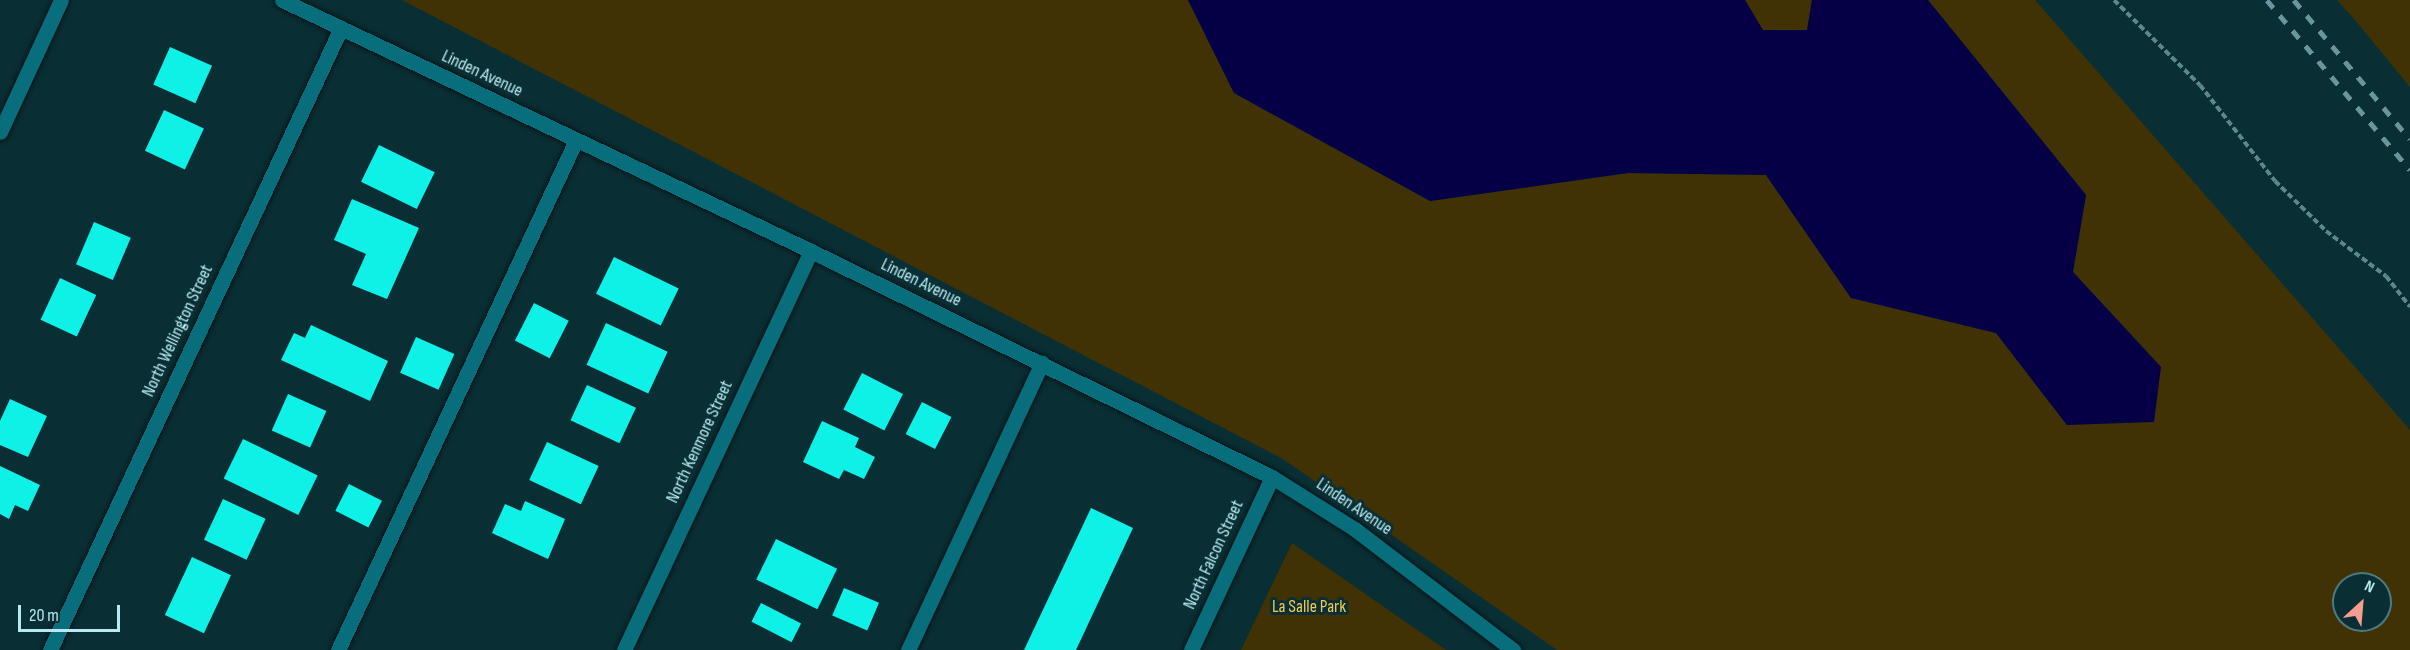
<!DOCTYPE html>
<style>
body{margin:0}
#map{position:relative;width:2410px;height:650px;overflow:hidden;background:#092f34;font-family:"Sofia Sans Condensed",sans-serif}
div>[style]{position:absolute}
.green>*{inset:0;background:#403205}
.water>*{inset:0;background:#050045}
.building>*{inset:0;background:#0ef1e7;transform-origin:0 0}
.path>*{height:4px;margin-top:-2px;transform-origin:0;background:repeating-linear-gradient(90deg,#5b878e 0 6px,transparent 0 9px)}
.roads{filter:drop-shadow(0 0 2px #061417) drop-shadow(0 0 2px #061417)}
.minor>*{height:15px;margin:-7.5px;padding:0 7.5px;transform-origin:7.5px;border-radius:7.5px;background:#086e7b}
.rail>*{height:4.5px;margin-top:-2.25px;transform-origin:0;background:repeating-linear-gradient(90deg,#69969d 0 10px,transparent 0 20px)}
span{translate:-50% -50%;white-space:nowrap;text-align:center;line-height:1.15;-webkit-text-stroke:6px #092f34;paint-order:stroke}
.street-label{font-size:18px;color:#b7e9f2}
.park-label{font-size:18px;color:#f3c952}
.north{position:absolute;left:2332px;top:572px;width:60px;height:60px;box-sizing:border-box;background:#092f34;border:2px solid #4f7980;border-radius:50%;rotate:26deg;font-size:16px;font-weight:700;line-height:24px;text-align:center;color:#b7e9f2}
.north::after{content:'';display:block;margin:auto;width:21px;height:27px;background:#f59d8f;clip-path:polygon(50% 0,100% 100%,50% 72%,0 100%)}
.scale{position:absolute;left:18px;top:605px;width:102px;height:27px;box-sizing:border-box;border:3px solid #b7e9f2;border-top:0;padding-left:8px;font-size:18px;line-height:21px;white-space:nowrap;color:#b7e9f2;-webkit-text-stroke:4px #092f34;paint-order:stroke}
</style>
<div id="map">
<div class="green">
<i style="clip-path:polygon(evenodd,402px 0,1188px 0,1234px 93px,1430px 201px,1628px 173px,1766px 175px,1851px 298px,1996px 333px,2067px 425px,2161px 367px,2073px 272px,2086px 195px,1928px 0,2035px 0,2410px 430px,2410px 650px,1557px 650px,1283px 459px,402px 0,2344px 584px,2380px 584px,2380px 620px,2344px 620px,2344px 584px)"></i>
<i style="clip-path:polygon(1745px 0,1812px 0,1807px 30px,1762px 30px)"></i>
<i style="clip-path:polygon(2337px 0,2410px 0,2410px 87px,2355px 20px)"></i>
<i style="clip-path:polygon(1292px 543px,1446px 650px,1241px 650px)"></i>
</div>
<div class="water">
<i style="clip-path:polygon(1188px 0,1745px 0,1763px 30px,1807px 30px,1812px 0,1928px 0,2086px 195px,2073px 272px,2161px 367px,2154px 422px,2067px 425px,1996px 333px,1851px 298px,1766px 175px,1628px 173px,1430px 201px,1234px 93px)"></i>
</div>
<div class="building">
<i style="left:170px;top:47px;width:46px;height:41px;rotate:24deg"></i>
<i style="left:164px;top:110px;width:44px;height:45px;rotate:25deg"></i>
<i style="left:379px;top:145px;width:62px;height:41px;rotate:26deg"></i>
<i style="clip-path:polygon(352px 199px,419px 228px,387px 299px,352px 285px,366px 254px,334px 240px)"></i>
<i style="left:94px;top:222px;width:40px;height:46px;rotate:23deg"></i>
<i style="left:614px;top:257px;width:72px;height:41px;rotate:26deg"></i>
<i style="left:60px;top:278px;width:40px;height:46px;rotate:25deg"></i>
<i style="left:534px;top:303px;width:39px;height:42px;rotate:27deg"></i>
<i style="left:606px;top:323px;width:68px;height:46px;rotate:25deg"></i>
<i style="clip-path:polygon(311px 325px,388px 361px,370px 401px,281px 360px,294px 333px,305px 338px)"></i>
<i style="left:416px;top:337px;width:42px;height:39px;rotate:24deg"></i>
<i style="left:862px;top:373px;width:46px;height:41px;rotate:27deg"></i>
<i style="left:587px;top:385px;width:54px;height:39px;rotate:25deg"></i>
<i style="left:288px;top:394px;width:42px;height:40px;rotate:24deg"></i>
<i style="clip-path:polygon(10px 399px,47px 416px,28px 457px,0 445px,0 421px)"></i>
<i style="left:922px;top:402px;width:33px;height:36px;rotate:27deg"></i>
<i style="clip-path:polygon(822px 421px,859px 438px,855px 447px,875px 457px,864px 479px,844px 470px,839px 479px,803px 462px)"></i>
<i style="left:243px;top:439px;width:83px;height:44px;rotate:26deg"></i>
<i style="left:547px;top:442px;width:57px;height:42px;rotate:25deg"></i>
<i style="clip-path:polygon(0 466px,40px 485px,28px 511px,15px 505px,9px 519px,0 514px)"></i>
<i style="left:349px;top:484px;width:37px;height:30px;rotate:27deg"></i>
<i style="left:223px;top:499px;width:47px;height:45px;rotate:25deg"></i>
<i style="clip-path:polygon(525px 501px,565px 519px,548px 559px,492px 533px,505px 504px,521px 511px)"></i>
<i style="clip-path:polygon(1091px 508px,1133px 528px,1076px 650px,1024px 650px)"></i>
<i style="left:776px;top:539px;width:68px;height:45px;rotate:26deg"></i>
<i style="left:192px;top:557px;width:43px;height:64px;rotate:25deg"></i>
<i style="left:844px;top:588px;width:38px;height:30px;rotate:23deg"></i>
<i style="left:761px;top:603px;width:45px;height:21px;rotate:27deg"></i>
</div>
<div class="path">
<i style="left:2114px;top:0;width:121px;rotate:44.7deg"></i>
<i style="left:2200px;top:85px;width:122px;rotate:52deg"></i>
<i style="left:2275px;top:181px;width:71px;rotate:44.4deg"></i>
<i style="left:2326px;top:231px;width:75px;rotate:36.9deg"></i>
<i style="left:2386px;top:276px;width:39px;rotate:52deg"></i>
</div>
<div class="roads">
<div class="minor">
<i style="left:282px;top:0;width:586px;rotate:25.38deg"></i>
<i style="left:811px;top:251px;width:513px;rotate:26.12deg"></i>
<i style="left:1272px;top:477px;width:99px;rotate:32.2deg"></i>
<i style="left:1356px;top:530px;width:198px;rotate:37.4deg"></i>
<i style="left:0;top:132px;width:145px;rotate:-65.2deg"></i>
<i style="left:50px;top:650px;width:687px;rotate:-64.93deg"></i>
<i style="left:338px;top:650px;width:563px;rotate:-64.98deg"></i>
<i style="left:624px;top:650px;width:441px;rotate:-64.9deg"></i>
<i style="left:908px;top:650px;width:317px;rotate:-65deg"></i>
<i style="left:1191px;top:650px;width:191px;rotate:-64.9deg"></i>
</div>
</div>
<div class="rail">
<i style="left:2267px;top:0;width:222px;rotate:49.9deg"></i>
<i style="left:2294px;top:0;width:181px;rotate:50.2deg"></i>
</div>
<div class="street-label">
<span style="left:482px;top:74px;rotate:25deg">Linden Avenue</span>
<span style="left:921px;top:283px;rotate:26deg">Linden Avenue</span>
<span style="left:178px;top:331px;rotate:-65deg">North Wellington Street</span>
<span style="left:700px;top:442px;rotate:-65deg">North Kenmore Street</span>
<span style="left:1354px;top:507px;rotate:34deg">Linden Avenue</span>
<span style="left:1214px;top:555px;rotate:-65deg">North Falcon Street</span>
</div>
<div class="park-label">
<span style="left:1309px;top:607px">La Salle Park</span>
</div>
<div class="north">N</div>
<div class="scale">20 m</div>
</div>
